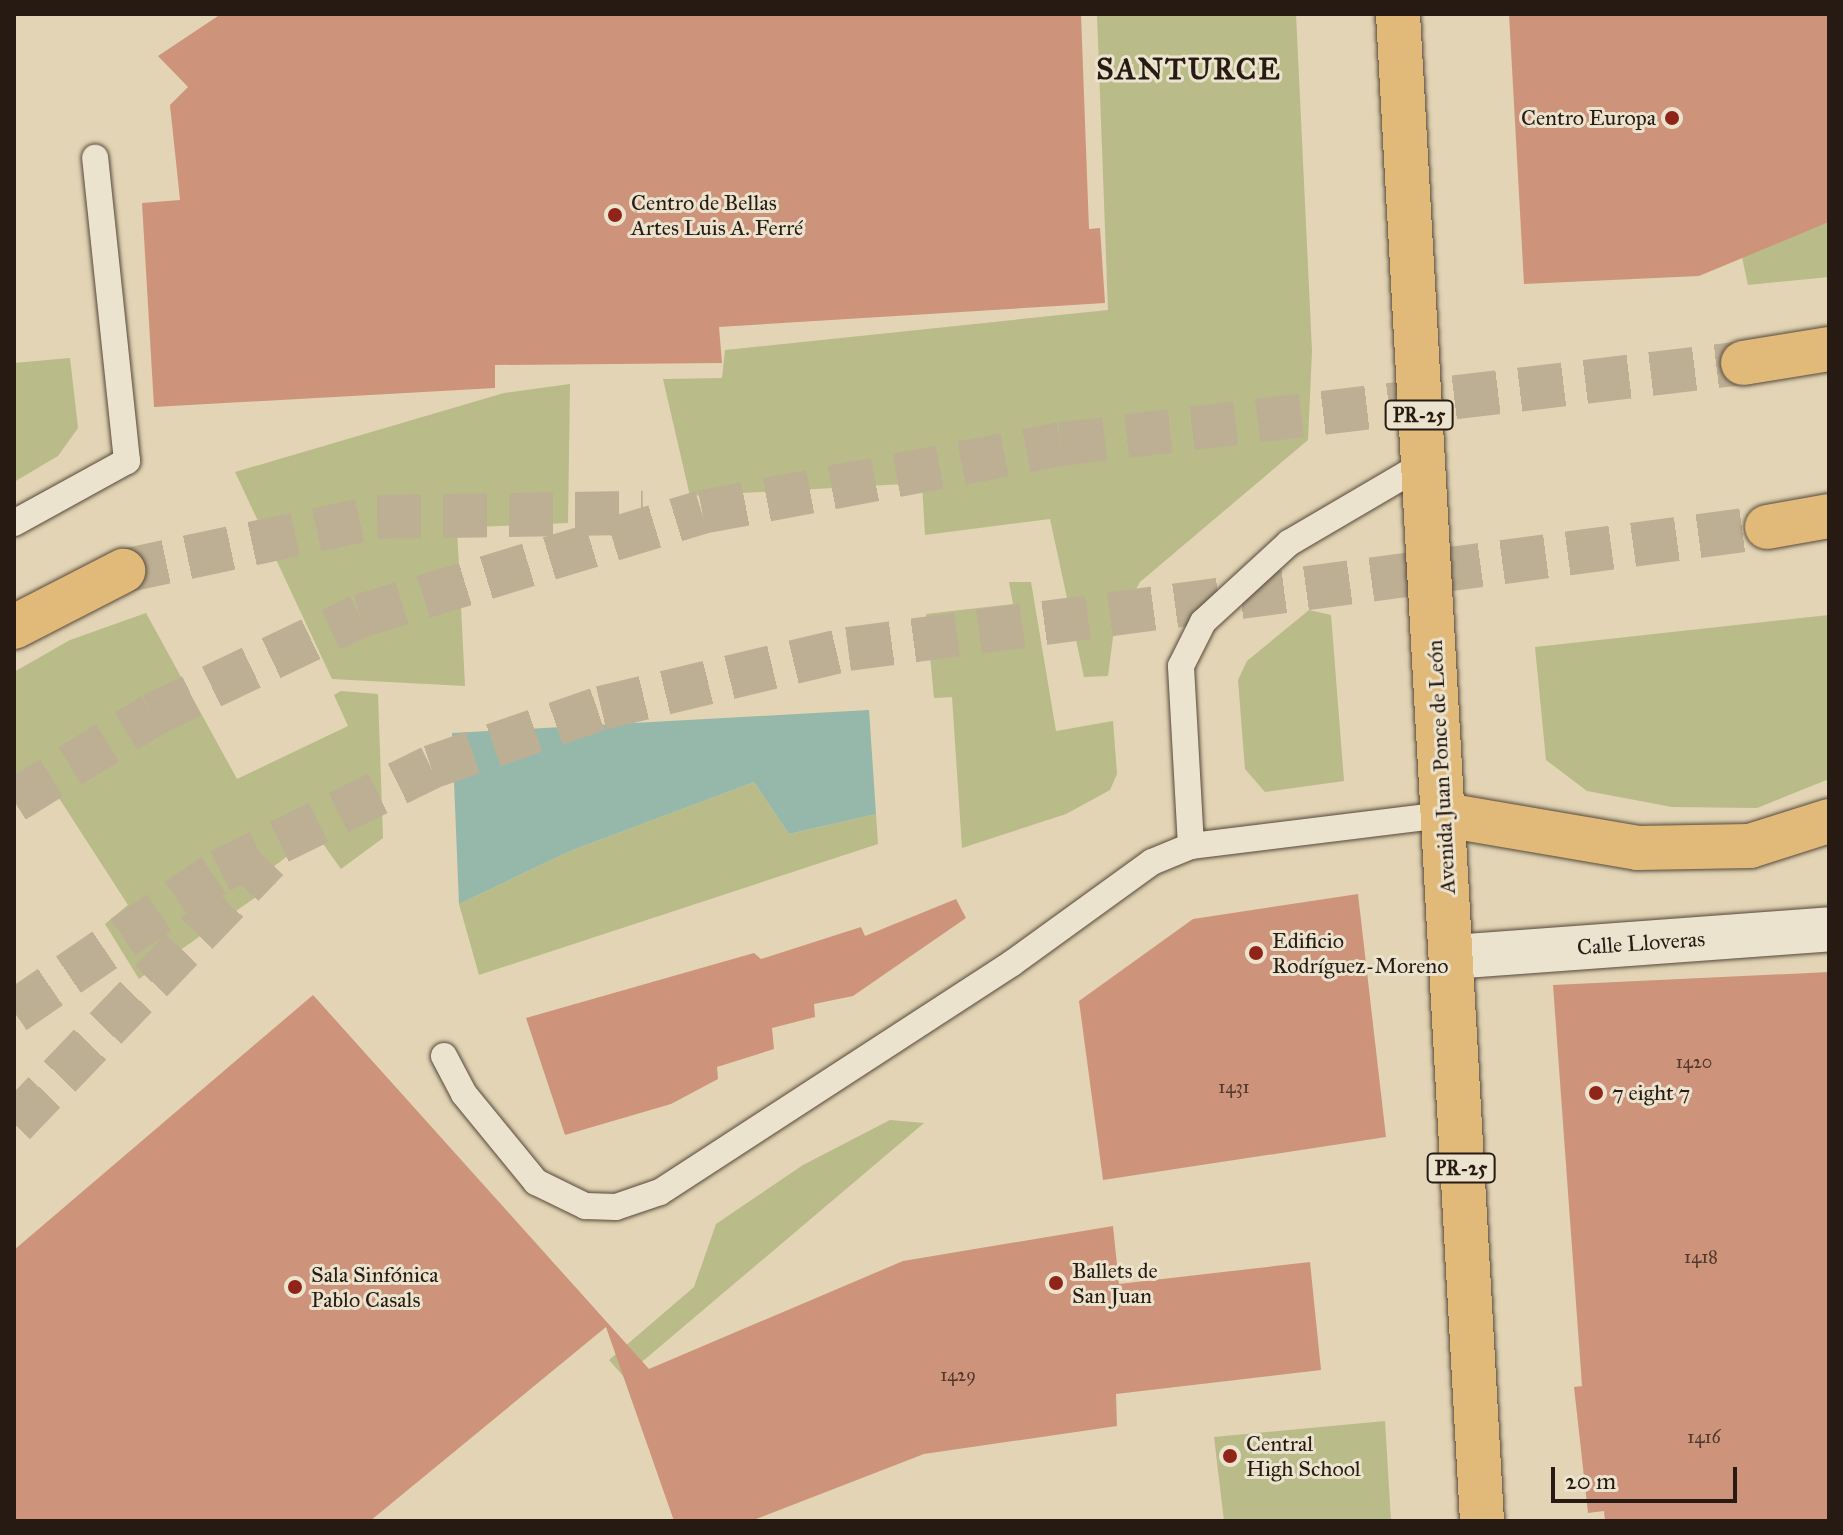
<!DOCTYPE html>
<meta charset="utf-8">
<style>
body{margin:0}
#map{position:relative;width:1843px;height:1535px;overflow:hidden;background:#e2d4b4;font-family:"IM FELL Great Primer",serif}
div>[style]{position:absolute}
.green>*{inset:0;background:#b9bb89}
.water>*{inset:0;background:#95b8aa}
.building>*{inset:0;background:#ce947b}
.motorway-tunnel>*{height:44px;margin-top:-22px;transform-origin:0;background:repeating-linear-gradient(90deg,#bdaf94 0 44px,transparent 0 66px)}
.roads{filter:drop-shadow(0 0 2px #56483a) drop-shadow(0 0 2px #56483a)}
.service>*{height:26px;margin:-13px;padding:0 13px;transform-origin:13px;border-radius:13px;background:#ece3ce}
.minor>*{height:44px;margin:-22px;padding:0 22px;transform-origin:22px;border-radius:22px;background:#ece3ce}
.primary>*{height:44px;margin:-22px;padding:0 22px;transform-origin:22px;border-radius:22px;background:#e1ba7a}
.motorway>*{height:44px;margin:-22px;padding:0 22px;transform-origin:22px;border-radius:22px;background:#e1ba7a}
.dots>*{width:22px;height:22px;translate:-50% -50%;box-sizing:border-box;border:4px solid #ece3ce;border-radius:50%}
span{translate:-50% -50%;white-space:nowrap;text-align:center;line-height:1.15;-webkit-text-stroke:6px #ece3ce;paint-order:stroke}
.number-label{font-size:18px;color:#51382c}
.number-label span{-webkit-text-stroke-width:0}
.shield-label span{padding:2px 6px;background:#ece3ce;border:2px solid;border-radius:6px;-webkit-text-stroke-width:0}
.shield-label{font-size:20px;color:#271a12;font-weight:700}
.poi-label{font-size:22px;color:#271a12}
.right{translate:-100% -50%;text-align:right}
.left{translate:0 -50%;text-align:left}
.street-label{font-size:22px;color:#271a12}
.district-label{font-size:30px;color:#271a12;font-weight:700;letter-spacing:2px}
.frame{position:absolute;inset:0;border:16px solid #271a12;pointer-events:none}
.scale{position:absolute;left:1551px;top:1467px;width:186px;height:36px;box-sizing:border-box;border:4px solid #271a12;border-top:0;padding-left:10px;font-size:24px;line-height:28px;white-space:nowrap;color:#271a12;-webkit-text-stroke:6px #ece3ce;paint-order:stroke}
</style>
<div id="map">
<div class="green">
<i style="clip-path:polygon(1097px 14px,1296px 14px,1312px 351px,1308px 440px,1140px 582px,1114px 629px,1108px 676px,1084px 677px,1050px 519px,925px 535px,922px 483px,690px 496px,663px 379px,722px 378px,725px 350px,1108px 310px)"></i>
<i style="clip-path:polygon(1829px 222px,1829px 277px,1748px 285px,1742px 257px)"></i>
<i style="clip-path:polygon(70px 358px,78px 428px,58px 456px,14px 482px,14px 363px)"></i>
<i style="clip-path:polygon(570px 384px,568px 523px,457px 528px,465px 686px,332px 679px,235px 472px,504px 393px)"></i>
<i style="clip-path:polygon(1009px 582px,1031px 582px,1056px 731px,1113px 721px,1117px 774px,1110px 790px,1066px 814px,962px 848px,952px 697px,934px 698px,926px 614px,1013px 604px)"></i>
<i style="clip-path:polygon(1309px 610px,1331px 615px,1344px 781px,1265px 792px,1245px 769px,1238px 680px,1247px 661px)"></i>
<i style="clip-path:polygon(146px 613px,237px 779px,348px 726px,334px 695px,341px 691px,378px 694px,383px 838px,341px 869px,316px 834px,268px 871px,276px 883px,139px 979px,105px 924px,128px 905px,46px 778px,14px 800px,14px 672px,70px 640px)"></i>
<i style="clip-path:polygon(1829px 615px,1829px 779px,1757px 808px,1672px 807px,1587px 791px,1546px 760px,1535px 647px)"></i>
<i style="clip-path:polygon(754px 782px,789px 834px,876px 814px,878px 844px,479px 975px,459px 904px,570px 851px)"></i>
<i style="clip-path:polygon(890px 1120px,924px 1123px,624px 1377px,609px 1360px,694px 1287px,716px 1224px,803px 1165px)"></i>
<i style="clip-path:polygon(1385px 1421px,1391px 1521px,1224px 1521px,1214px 1437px)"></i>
</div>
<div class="water">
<i style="clip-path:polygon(869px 710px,876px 814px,789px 834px,754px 782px,570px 851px,459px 904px,452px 733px)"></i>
</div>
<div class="building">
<i style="clip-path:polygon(221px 14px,1081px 14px,1089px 229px,1100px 228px,1105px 303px,719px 327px,722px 363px,495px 365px,495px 388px,154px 407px,142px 203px,180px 200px,170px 105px,188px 87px,158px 56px)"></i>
<i style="clip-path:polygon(1509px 14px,1829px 14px,1829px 222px,1699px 276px,1524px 284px)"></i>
<i style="clip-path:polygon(1358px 894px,1386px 1137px,1103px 1180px,1079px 1001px,1193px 919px)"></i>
<i style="clip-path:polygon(956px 899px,966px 918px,853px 996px,814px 1004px,815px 1017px,772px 1028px,774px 1049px,717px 1067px,718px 1079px,671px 1104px,565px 1135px,526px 1018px,754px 953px,761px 959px,861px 927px,865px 936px)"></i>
<i style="clip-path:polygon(1829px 972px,1829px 1521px,1605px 1521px,1604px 1511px,1588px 1513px,1574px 1387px,1582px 1386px,1553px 985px)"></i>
<i style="clip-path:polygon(313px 995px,649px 1369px,903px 1261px,1113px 1226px,1119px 1284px,1310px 1262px,1321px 1370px,1116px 1394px,1117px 1426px,924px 1454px,751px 1521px,674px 1521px,606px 1327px,370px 1521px,14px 1521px,14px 1250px)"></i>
</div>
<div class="motorway-tunnel">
<i style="left:123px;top:571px;width:260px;rotate:-12deg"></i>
<i style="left:377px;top:517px;width:266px;rotate:-0.9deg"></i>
<i style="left:14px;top:801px;width:163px;rotate:-31.9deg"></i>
<i style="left:152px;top:715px;width:230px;rotate:-25.5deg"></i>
<i style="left:360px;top:616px;width:357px;rotate:-16.9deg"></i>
<i style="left:702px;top:512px;width:365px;rotate:-10.7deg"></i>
<i style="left:1061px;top:444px;width:687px;rotate:-6.77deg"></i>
<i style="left:14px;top:1012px;width:250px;rotate:-34.4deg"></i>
<i style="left:220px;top:871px;width:235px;rotate:-26.2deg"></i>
<i style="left:431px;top:767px;width:180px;rotate:-19.1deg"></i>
<i style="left:601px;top:708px;width:254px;rotate:-13.4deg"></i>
<i style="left:848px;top:649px;width:927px;rotate:-7.56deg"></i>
<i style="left:14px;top:1124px;width:366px;rotate:-46.2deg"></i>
</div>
<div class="roads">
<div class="service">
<i style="left:14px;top:523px;width:129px;rotate:-28.8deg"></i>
<i style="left:127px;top:461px;width:305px;rotate:-96deg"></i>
<i style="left:1191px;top:846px;width:180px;rotate:-93.2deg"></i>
<i style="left:1181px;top:666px;width:49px;rotate:-63.4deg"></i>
<i style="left:1203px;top:622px;width:117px;rotate:-42.6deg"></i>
<i style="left:1289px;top:543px;width:154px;rotate:-30.4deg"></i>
<i style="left:444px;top:1056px;width:43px;rotate:62.2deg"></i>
<i style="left:464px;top:1094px;width:114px;rotate:50.7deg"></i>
<i style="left:536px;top:1182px;width:55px;rotate:26.1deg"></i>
<i style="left:585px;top:1206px;width:31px;rotate:2deg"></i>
<i style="left:616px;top:1207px;width:46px;rotate:-18.8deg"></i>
<i style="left:660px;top:1192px;width:419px;rotate:-33deg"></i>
<i style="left:1011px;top:964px;width:174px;rotate:-35.9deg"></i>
<i style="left:1152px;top:862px;width:42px;rotate:-22.3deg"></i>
<i style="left:1191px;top:846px;width:256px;rotate:-7deg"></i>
</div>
<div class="minor">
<i style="left:1452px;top:957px;width:378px;rotate:-4.2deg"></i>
</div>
<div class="primary">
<i style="left:1398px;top:14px;width:1509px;rotate:86.81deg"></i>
</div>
<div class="motorway">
<i style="left:1743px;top:363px;width:87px;rotate:-9.2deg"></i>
<i style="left:1767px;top:527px;width:63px;rotate:-10.1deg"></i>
<i style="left:14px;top:627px;width:123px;rotate:-27.2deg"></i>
<i style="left:1445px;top:815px;width:196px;rotate:9.7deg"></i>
<i style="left:1638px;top:848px;width:112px;rotate:-1deg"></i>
<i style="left:1750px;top:846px;width:83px;rotate:-17.6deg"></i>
</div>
</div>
<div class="dots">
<i style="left:1672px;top:118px;background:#8f2418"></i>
<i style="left:615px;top:215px;background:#8f2418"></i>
<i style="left:1256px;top:953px;background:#8f2418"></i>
<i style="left:1596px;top:1093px;background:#8f2418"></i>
<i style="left:1056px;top:1283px;background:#8f2418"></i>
<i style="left:295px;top:1287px;background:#8f2418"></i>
<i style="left:1230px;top:1456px;background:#8f2418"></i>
</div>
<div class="number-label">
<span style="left:1694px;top:1062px">1420</span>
<span style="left:1234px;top:1087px">1431</span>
<span style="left:1701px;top:1257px">1418</span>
<span style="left:958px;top:1375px">1429</span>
<span style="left:1704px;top:1437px">1416</span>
</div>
<div class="shield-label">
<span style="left:1419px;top:415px">PR-25</span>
<span style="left:1461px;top:1168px">PR-25</span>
</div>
<div class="poi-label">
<span class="right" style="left:1656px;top:118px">Centro Europa</span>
<span class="left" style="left:631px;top:215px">Centro de Bellas<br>Artes Luis A. Ferré</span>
<span class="left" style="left:1272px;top:953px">Edificio<br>Rodríguez-Moreno</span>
<span class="left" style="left:1612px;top:1093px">7 eight 7</span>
<span class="left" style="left:1072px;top:1283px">Ballets de<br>San Juan</span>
<span class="left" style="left:311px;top:1287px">Sala Sinfónica<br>Pablo Casals</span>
<span class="left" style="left:1246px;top:1456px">Central<br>High School</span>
</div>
<div class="street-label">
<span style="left:1441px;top:767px;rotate:-93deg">Avenida Juan Ponce de León</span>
<span style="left:1641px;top:943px;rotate:-4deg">Calle Lloveras</span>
</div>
<div class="district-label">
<span style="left:1189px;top:69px">SANTURCE</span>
</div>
<div class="frame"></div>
<div class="scale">20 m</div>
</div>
